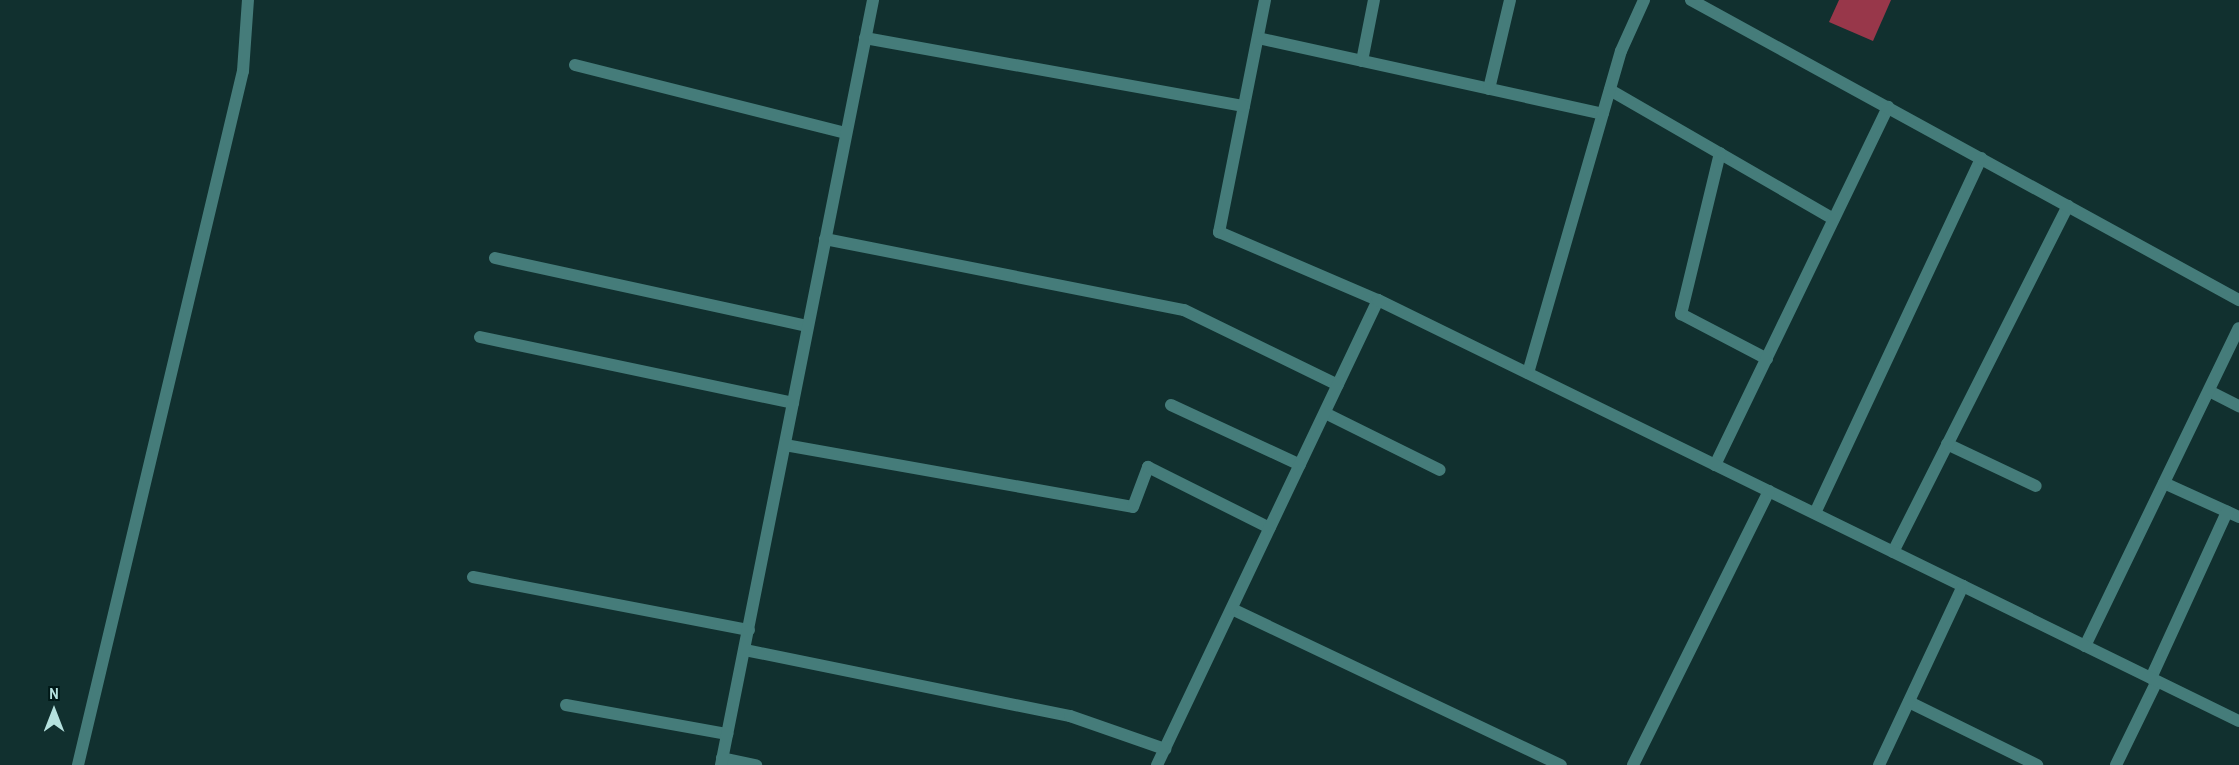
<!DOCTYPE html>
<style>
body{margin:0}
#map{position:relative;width:2239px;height:765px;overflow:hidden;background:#11302f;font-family:"Archivo Narrow",sans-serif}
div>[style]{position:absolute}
.building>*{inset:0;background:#98374a}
.service>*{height:12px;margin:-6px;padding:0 6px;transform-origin:6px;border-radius:6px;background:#457c7a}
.minor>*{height:12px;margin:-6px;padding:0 6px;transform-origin:6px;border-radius:6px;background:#457c7a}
.tertiary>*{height:12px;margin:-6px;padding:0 6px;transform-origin:6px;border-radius:6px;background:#457c7a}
span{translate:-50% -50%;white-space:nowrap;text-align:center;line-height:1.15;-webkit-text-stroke:5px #001817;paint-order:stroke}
.north{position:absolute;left:24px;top:681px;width:60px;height:60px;-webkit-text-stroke:4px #001817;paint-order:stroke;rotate:0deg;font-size:16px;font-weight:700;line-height:24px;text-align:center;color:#b5e1de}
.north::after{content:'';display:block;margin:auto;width:21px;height:27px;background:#b5e1de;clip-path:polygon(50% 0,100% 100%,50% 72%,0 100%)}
</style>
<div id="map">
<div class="building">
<i style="clip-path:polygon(1839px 0,1891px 0,1873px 41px,1829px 22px)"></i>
</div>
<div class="service">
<i style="left:1265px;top:0;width:237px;rotate:101.2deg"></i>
<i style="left:1219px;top:232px;width:173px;rotate:23.2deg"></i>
<i style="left:865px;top:38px;width:385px;rotate:10.2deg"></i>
<i style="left:1258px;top:38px;width:353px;rotate:12.4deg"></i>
<i style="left:1362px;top:61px;width:62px;rotate:-78.9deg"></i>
<i style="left:575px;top:65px;width:279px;rotate:14.1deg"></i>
<i style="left:1489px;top:89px;width:91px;rotate:-76.7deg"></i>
<i style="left:1610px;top:90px;width:258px;rotate:30deg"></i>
<i style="left:1720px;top:153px;width:166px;rotate:103.6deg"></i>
<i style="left:1681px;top:314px;width:97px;rotate:27.6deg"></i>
<i style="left:825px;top:239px;width:366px;rotate:11.2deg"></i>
<i style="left:1184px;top:310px;width:171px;rotate:26deg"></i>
<i style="left:495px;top:258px;width:320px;rotate:12.3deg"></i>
<i style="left:480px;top:337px;width:320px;rotate:11.9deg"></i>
<i style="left:2209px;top:391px;width:34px;rotate:27deg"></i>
<i style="left:1171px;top:405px;width:142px;rotate:24.9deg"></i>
<i style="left:1325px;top:413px;width:128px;rotate:26.4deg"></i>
<i style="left:1947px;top:444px;width:98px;rotate:25.3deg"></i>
<i style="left:785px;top:445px;width:353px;rotate:10.1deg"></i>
<i style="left:1133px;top:507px;width:43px;rotate:-69.4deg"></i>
<i style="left:1148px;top:467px;width:136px;rotate:26.6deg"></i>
<i style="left:1715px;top:465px;width:398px;rotate:-64.2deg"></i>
<i style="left:2164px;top:483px;width:82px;rotate:24.4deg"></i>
<i style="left:1815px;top:513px;width:392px;rotate:-64.9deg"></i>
<i style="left:1893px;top:552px;width:388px;rotate:-63.2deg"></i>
<i style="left:473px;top:577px;width:281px;rotate:10.9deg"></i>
<i style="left:2085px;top:646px;width:353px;rotate:-64.2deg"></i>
<i style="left:745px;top:650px;width:332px;rotate:11.5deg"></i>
<i style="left:1070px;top:716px;width:101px;rotate:19.2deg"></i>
<i style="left:2151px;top:678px;width:183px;rotate:-65.4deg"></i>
<i style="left:1909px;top:702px;width:143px;rotate:26.2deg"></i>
<i style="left:566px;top:705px;width:164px;rotate:10.2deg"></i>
<i style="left:722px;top:758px;width:35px;rotate:12deg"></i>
<i style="left:2116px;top:765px;width:93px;rotate:-64deg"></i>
</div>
<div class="minor">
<i style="left:1528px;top:373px;width:335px;rotate:-73.9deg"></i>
<i style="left:1621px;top:51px;width:56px;rotate:-65.7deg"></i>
<i style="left:1232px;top:609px;width:364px;rotate:25.4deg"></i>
<i style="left:78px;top:765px;width:713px;rotate:-76.63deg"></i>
<i style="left:243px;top:71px;width:71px;rotate:-86deg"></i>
<i style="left:1157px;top:765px;width:515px;rotate:-64.58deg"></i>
<i style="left:1378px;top:300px;width:958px;rotate:26.06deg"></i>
<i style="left:1633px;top:765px;width:306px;rotate:-63.6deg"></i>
<i style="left:1879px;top:765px;width:198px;rotate:-64.9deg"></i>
</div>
<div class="tertiary">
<i style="left:1691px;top:0;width:625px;rotate:28.7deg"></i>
<i style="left:721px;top:765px;width:780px;rotate:-78.76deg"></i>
</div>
<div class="north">N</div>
</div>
